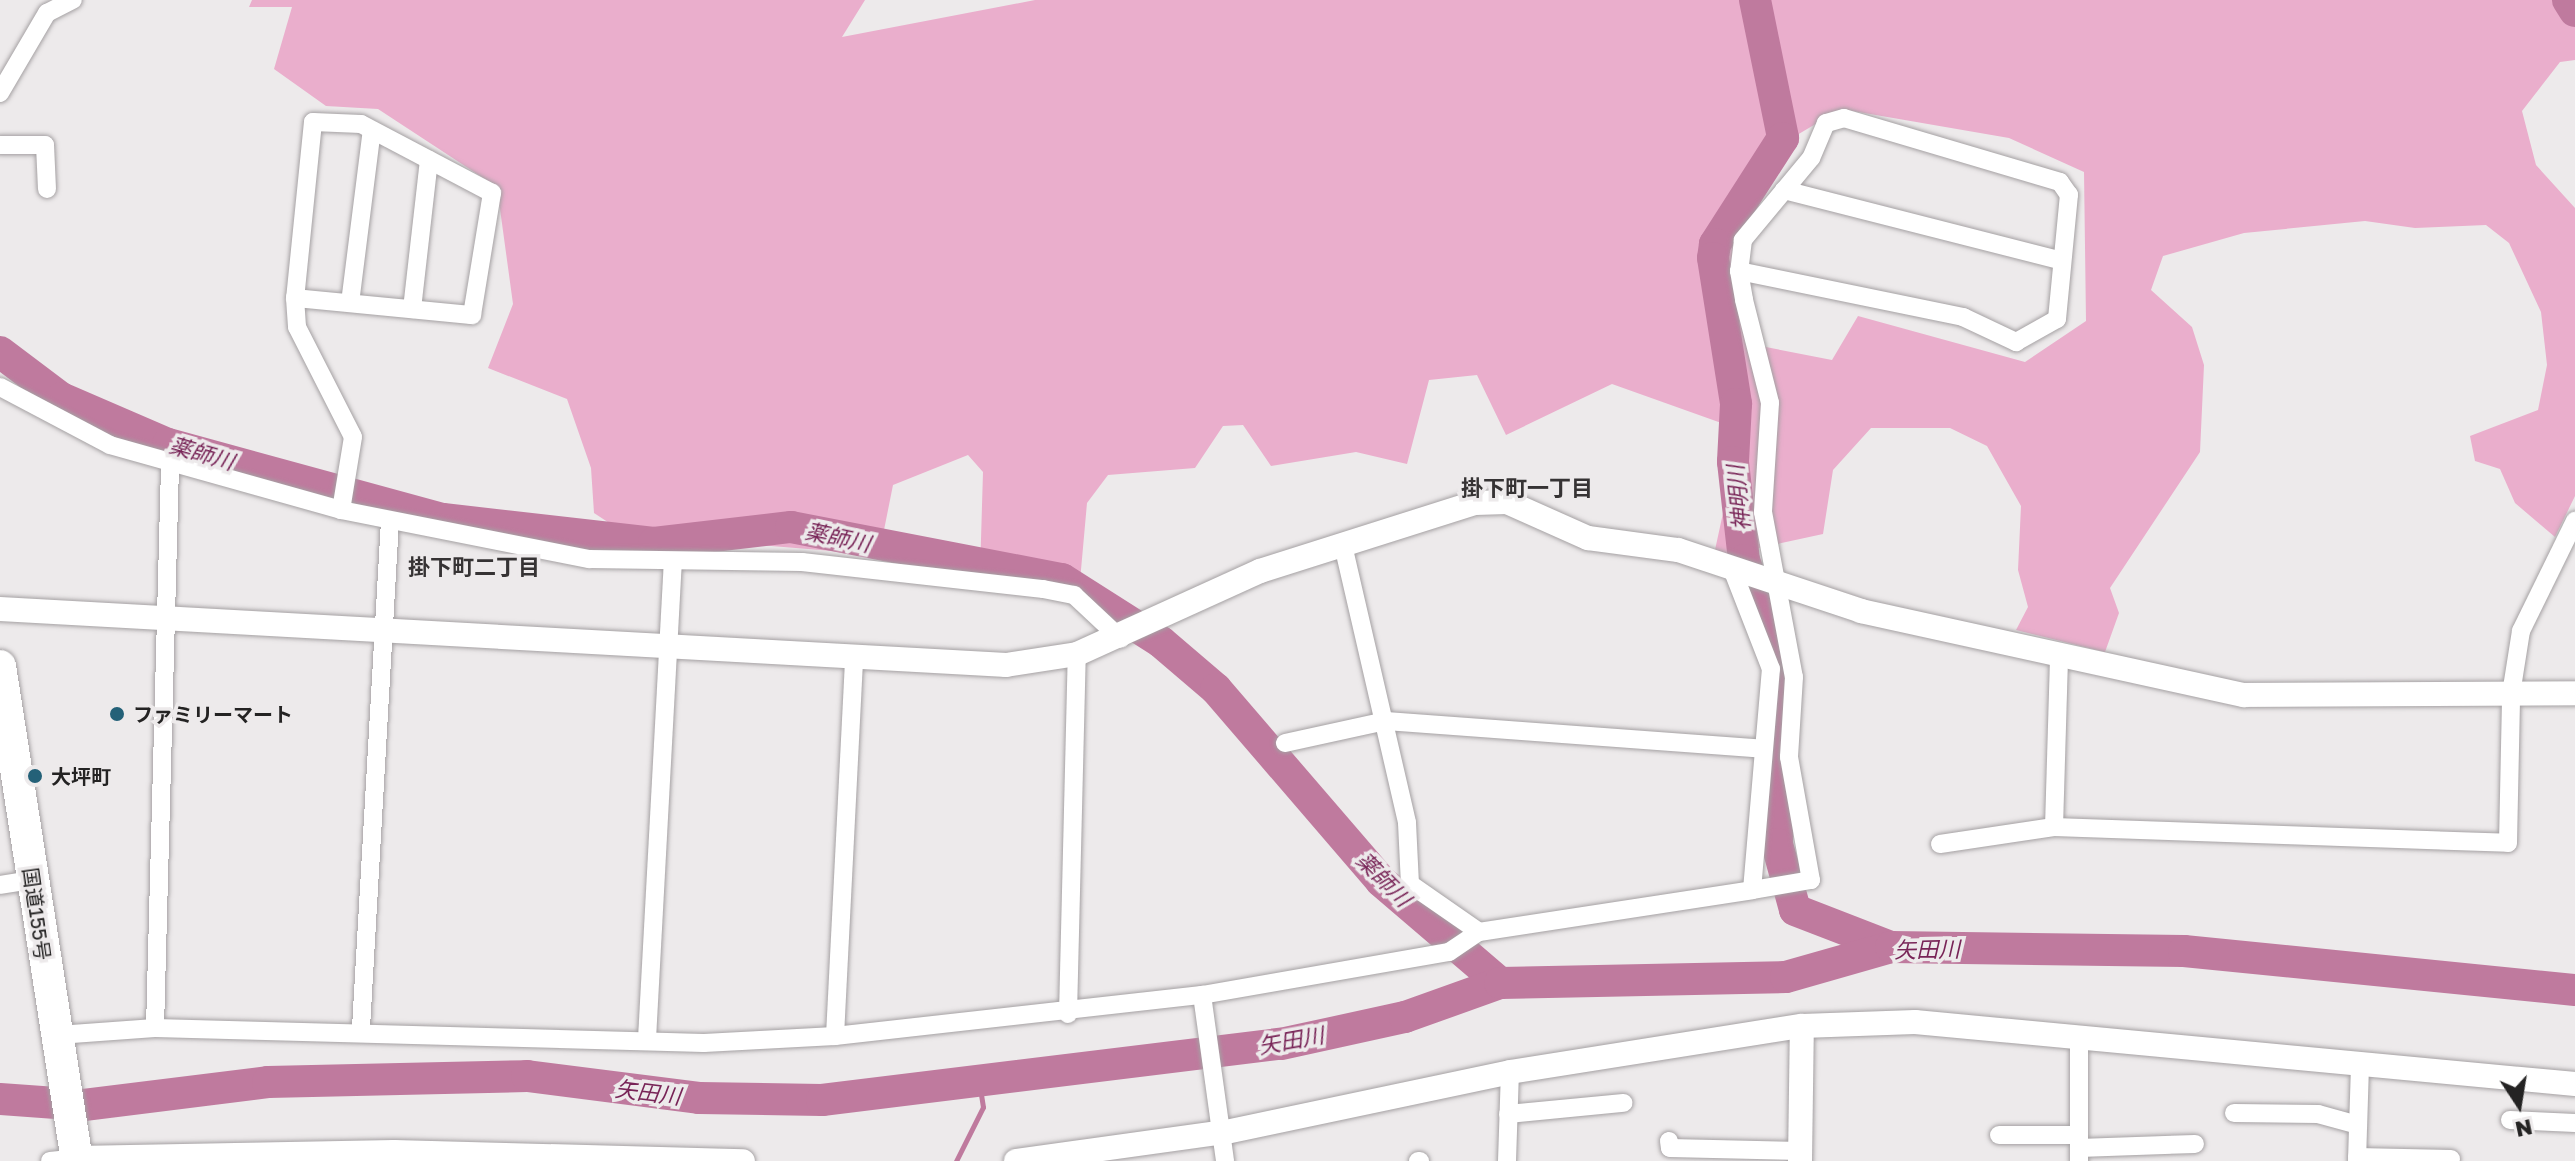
<!DOCTYPE html>
<meta charset="utf-8">
<style>
body{margin:0}
#map{position:relative;width:2575px;height:1161px;overflow:hidden;background:#edeaeb;font-family:"Golos Text","Noto Sans JP",sans-serif}
div>[style]{position:absolute}
.green>*{inset:0;background:#eaaecc}
.stream>*{height:5px;margin:-2.5px;padding:0 2.5px;transform-origin:2.5px;border-radius:2.5px;background:#bf7a9e}
.river>*{height:32px;margin:-16px;padding:0 16px;transform-origin:16px;border-radius:16px;background:#bf7a9e}
.roads{filter:drop-shadow(0 0 2px #a5a1a3) drop-shadow(0 0 2px #a5a1a3)}
.street>*{height:18px;margin:-9px;padding:0 9px;transform-origin:9px;border-radius:9px;background:#fff}
.secondary>*{height:24px;margin:-12px;padding:0 12px;transform-origin:12px;border-radius:12px;background:#fff}
.highway>*{height:32px;margin:-16px;padding:0 16px;transform-origin:16px;border-radius:16px;background:#fff}
.dots>*{width:22px;height:22px;translate:-50% -50%;box-sizing:border-box;border:4px solid #edeaeb;border-radius:50%}
span{translate:-50% -50%;white-space:nowrap;text-align:center;line-height:1.15;-webkit-text-stroke:7px #edeaeb;paint-order:stroke}
.poi-label{font-size:20px;color:#242323;font-weight:700}
.left{translate:0 -50%;text-align:left}
.street-label{font-size:20px;color:#242323}
.water-label{font-size:22px;color:#782457;font-style:italic}
.neighbourhood-label{font-size:22px;color:#363334;font-weight:700}
.north{position:absolute;left:2479px;top:1065px;width:80px;height:80px;-webkit-text-stroke:6px #edeaeb;paint-order:stroke;rotate:168deg;font-size:22px;font-weight:700;line-height:32px;text-align:center;color:#242323}
.north::after{content:'';display:block;margin:auto;width:28px;height:36px;background:#242323;clip-path:polygon(50% 0,100% 100%,50% 72%,0 100%)}
</style>
<div id="map">
<div class="green">
<i style="clip-path:polygon(evenodd,252px 0,865px 0,842px 37px,1035px 0,2575px 0,2575px 60px,2560px 62px,2522px 111px,2536px 165px,2575px 208px,2575px 496px,2555px 537px,2515px 503px,2500px 469px,2475px 461px,2470px 436px,2538px 410px,2547px 365px,2541px 312px,2509px 243px,2486px 225px,2415px 228px,2365px 221px,2244px 233px,2163px 256px,2151px 290px,2192px 327px,2204px 365px,2200px 452px,2110px 588px,2119px 613px,2105px 652px,2016px 630px,2028px 607px,2018px 570px,2021px 506px,1987px 446px,1950px 428px,1871px 428px,1833px 470px,1823px 534px,1727px 555px,1715px 550px,1741px 430px,1612px 384px,1506px 435px,1477px 375px,1429px 380px,1407px 464px,1356px 452px,1271px 466px,1243px 425px,1223px 426px,1195px 468px,1108px 475px,1087px 503px,1080px 581px,980px 573px,983px 472px,968px 455px,893px 485px,883px 535px,845px 552px,626px 534px,594px 513px,591px 468px,567px 399px,488px 368px,513px 304px,497px 187px,378px 109px,326px 106px,274px 69px,292px 7px,249px 7px,252px 0,1841px 109px,2009px 138px,2084px 172px,2086px 321px,2025px 362px,1858px 316px,1832px 360px,1745px 343px,1736px 241px,1797px 135px,1841px 109px)"></i>
</div>
<div class="stream">
<i style="left:956px;top:1161px;width:60px;rotate:-63.4deg"></i>
<i style="left:983px;top:1107px;width:26px;rotate:-99deg"></i>
</div>
<div class="river">
<i style="left:1755px;top:0;width:141px;rotate:78.5deg"></i>
<i style="left:1783px;top:138px;width:126px;rotate:122.7deg"></i>
<i style="left:1715px;top:244px;width:14px;rotate:98deg"></i>
<i style="left:1713px;top:258px;width:148px;rotate:81deg"></i>
<i style="left:1736px;top:404px;width:58px;rotate:93deg"></i>
<i style="left:1733px;top:462px;width:99px;rotate:83.6deg"></i>
<i style="left:1744px;top:560px;width:118px;rotate:70.6deg"></i>
<i style="left:1783px;top:671px;width:173px;rotate:92deg"></i>
<i style="left:1777px;top:844px;width:68px;rotate:74.7deg"></i>
<i style="left:1795px;top:910px;width:103px;rotate:21.1deg"></i>
<i style="left:2568px;top:0;width:13px;rotate:58deg"></i>
<i style="left:0;top:352px;width:76px;rotate:37deg"></i>
<i style="left:61px;top:398px;width:116px;rotate:23.3deg"></i>
<i style="left:168px;top:444px;width:285px;rotate:15.3deg"></i>
<i style="left:443px;top:519px;width:212px;rotate:6.5deg"></i>
<i style="left:654px;top:543px;width:138px;rotate:-6.7deg"></i>
<i style="left:791px;top:527px;width:276px;rotate:10.9deg"></i>
<i style="left:1062px;top:579px;width:117px;rotate:32.5deg"></i>
<i style="left:1161px;top:642px;width:72px;rotate:40.5deg"></i>
<i style="left:1216px;top:689px;width:253px;rotate:49.3deg"></i>
<i style="left:1381px;top:881px;width:157px;rotate:40.6deg"></i>
<i style="left:0;top:1099px;width:84px;rotate:4.1deg"></i>
<i style="left:84px;top:1105px;width:185px;rotate:-7.1deg"></i>
<i style="left:268px;top:1082px;width:259px;rotate:-1.3deg"></i>
<i style="left:527px;top:1076px;width:173px;rotate:7.3deg"></i>
<i style="left:699px;top:1098px;width:123px;rotate:0.9deg"></i>
<i style="left:822px;top:1100px;width:462px;rotate:-7deg"></i>
<i style="left:1281px;top:1044px;width:127px;rotate:-12.3deg"></i>
<i style="left:1405px;top:1017px;width:101px;rotate:-19.7deg"></i>
<i style="left:1500px;top:983px;width:286px;rotate:-1.2deg"></i>
<i style="left:1786px;top:977px;width:109px;rotate:-15.9deg"></i>
<i style="left:1891px;top:947px;width:293px;rotate:0.8deg"></i>
<i style="left:2184px;top:951px;width:393px;rotate:5.7deg"></i>
</div>
<div class="roads">
<div class="street">
<i style="left:0;top:93px;width:93px;rotate:-59.6deg"></i>
<i style="left:47px;top:13px;width:29px;rotate:-27deg"></i>
<i style="left:0;top:145px;width:45px"></i>
<i style="left:45px;top:145px;width:44px;rotate:87.4deg"></i>
<i style="left:1784px;top:190px;width:284px;rotate:14.3deg"></i>
<i style="left:1739px;top:271px;width:229px;rotate:11.6deg"></i>
<i style="left:1963px;top:317px;width:59px;rotate:25.3deg"></i>
<i style="left:2016px;top:342px;width:47px;rotate:-29.3deg"></i>
<i style="left:2057px;top:319px;width:125px;rotate:-84.5deg"></i>
<i style="left:2069px;top:195px;width:16px;rotate:-125deg"></i>
<i style="left:2060px;top:182px;width:225px;rotate:-163.5deg"></i>
<i style="left:1844px;top:118px;width:19px;rotate:164deg"></i>
<i style="left:1826px;top:123px;width:38px;rotate:113deg"></i>
<i style="left:1811px;top:158px;width:107px;rotate:129.7deg"></i>
<i style="left:1743px;top:240px;width:31px;rotate:97deg"></i>
<i style="left:1739px;top:271px;width:29px;rotate:80deg"></i>
<i style="left:1744px;top:300px;width:106px;rotate:75.8deg"></i>
<i style="left:1770px;top:403px;width:109px;rotate:93.7deg"></i>
<i style="left:1763px;top:512px;width:168px;rotate:79.4deg"></i>
<i style="left:1794px;top:677px;width:80px;rotate:93.6deg"></i>
<i style="left:1789px;top:757px;width:125px;rotate:79.9deg"></i>
<i style="left:1811px;top:880px;width:60px;rotate:170.4deg"></i>
<i style="left:295px;top:298px;width:178px;rotate:5.5deg"></i>
<i style="left:472px;top:315px;width:124px;rotate:-80.7deg"></i>
<i style="left:492px;top:193px;width:148px;rotate:-152.2deg"></i>
<i style="left:361px;top:124px;width:48px;rotate:-177.6deg"></i>
<i style="left:313px;top:122px;width:177px;rotate:95.8deg"></i>
<i style="left:295px;top:298px;width:29px;rotate:86deg"></i>
<i style="left:297px;top:327px;width:123px;rotate:63deg"></i>
<i style="left:353px;top:437px;width:74px;rotate:99.3deg"></i>
<i style="left:350px;top:303px;width:174px;rotate:-82.8deg"></i>
<i style="left:412px;top:309px;width:150px;rotate:-83.5deg"></i>
<i style="left:0;top:387px;width:124px;rotate:27.8deg"></i>
<i style="left:110px;top:445px;width:240px;rotate:15.7deg"></i>
<i style="left:341px;top:510px;width:253px;rotate:11.2deg"></i>
<i style="left:589px;top:559px;width:213px;rotate:0.8deg"></i>
<i style="left:802px;top:562px;width:243px;rotate:6.4deg"></i>
<i style="left:1043px;top:589px;width:32px;rotate:11deg"></i>
<i style="left:1074px;top:595px;width:64px;rotate:43.1deg"></i>
<i style="left:1343px;top:545px;width:285px;rotate:77deg"></i>
<i style="left:1407px;top:823px;width:61px;rotate:87.2deg"></i>
<i style="left:1410px;top:884px;width:84px;rotate:34.8deg"></i>
<i style="left:1479px;top:932px;width:276px;rotate:-8.7deg"></i>
<i style="left:1752px;top:890px;width:222px;rotate:-85.1deg"></i>
<i style="left:1771px;top:669px;width:107px;rotate:-111.3deg"></i>
<i style="left:1285px;top:743px;width:103px;rotate:-12.3deg"></i>
<i style="left:1386px;top:721px;width:378px;rotate:4.2deg"></i>
<i style="left:2054px;top:827px;width:172px;rotate:-88.3deg"></i>
<i style="left:1940px;top:844px;width:115px;rotate:-8.5deg"></i>
<i style="left:2054px;top:827px;width:454px;rotate:2deg"></i>
<i style="left:2508px;top:843px;width:149px;rotate:-88.8deg"></i>
<i style="left:2511px;top:694px;width:64px;rotate:-81deg"></i>
<i style="left:2521px;top:631px;width:123px;rotate:-63.9deg"></i>
<i style="left:0;top:885px;width:33px;rotate:-9deg"></i>
<i style="left:1202px;top:995px;width:168px;rotate:82.1deg"></i>
<i style="left:1068px;top:1014px;width:360px;rotate:-88.6deg"></i>
<i style="left:155px;top:1028px;width:562px;rotate:-88.47deg"></i>
<i style="left:361px;top:1028px;width:508px;rotate:-86.73deg"></i>
<i style="left:58px;top:1035px;width:97px;rotate:-4.1deg"></i>
<i style="left:155px;top:1028px;width:549px;rotate:1.57deg"></i>
<i style="left:704px;top:1043px;width:131px;rotate:-3.1deg"></i>
<i style="left:835px;top:1036px;width:369px;rotate:-6.4deg"></i>
<i style="left:1202px;top:995px;width:251px;rotate:-9.9deg"></i>
<i style="left:1449px;top:952px;width:36px;rotate:-34deg"></i>
<i style="left:835px;top:1036px;width:378px;rotate:-87.1deg"></i>
<i style="left:647px;top:1039px;width:475px;rotate:-86.9deg"></i>
<i style="left:2234px;top:1113px;width:84px;rotate:0.7deg"></i>
<i style="left:2318px;top:1114px;width:41px;rotate:15.4deg"></i>
<i style="left:1508px;top:1114px;width:116px;rotate:-5.5deg"></i>
<i style="left:2510px;top:1120px;width:65px;rotate:2.6deg"></i>
<i style="left:1999px;top:1135px;width:80px"></i>
<i style="left:1669px;top:1141px;width:7px;rotate:82deg"></i>
<i style="left:1670px;top:1148px;width:130px;rotate:1.3deg"></i>
<i style="left:2079px;top:1148px;width:116px;rotate:-2deg"></i>
<i style="left:2357px;top:1157px;width:94px;rotate:1.2deg"></i>
<i style="left:50px;top:1161px;width:27px;rotate:-6deg"></i>
<i style="left:1418px;top:1161px;width:2px"></i>
<i style="left:1507px;top:1161px;width:89px;rotate:-88.1deg"></i>
<i style="left:2079px;top:1161px;width:121px;rotate:-90deg"></i>
<i style="left:2357px;top:1161px;width:95px;rotate:-88.2deg"></i>
</div>
<div class="secondary">
<i style="left:0;top:609px;width:1008px;rotate:3.19deg"></i>
<i style="left:1006px;top:665px;width:72px;rotate:-8.8deg"></i>
<i style="left:1077px;top:654px;width:201px;rotate:-24.4deg"></i>
<i style="left:1260px;top:571px;width:225px;rotate:-17.6deg"></i>
<i style="left:1475px;top:503px;width:32px;rotate:-2deg"></i>
<i style="left:1507px;top:502px;width:89px;rotate:24deg"></i>
<i style="left:1588px;top:538px;width:91px;rotate:7.6deg"></i>
<i style="left:1678px;top:550px;width:193px;rotate:18.4deg"></i>
<i style="left:1861px;top:611px;width:392px;rotate:12.4deg"></i>
<i style="left:2244px;top:695px;width:331px;rotate:-0.3deg"></i>
<i style="left:77px;top:1158px;width:317px;rotate:-1.1deg"></i>
<i style="left:394px;top:1152px;width:349px;rotate:1.5deg"></i>
<i style="left:1016px;top:1161px;width:212px;rotate:-7.9deg"></i>
<i style="left:1226px;top:1132px;width:290px;rotate:-11.9deg"></i>
<i style="left:1510px;top:1072px;width:296px;rotate:-9deg"></i>
<i style="left:1802px;top:1026px;width:113px;rotate:-2deg"></i>
<i style="left:1915px;top:1022px;width:663px;rotate:5.37deg"></i>
<i style="left:1800px;top:1161px;width:135px;rotate:-89.2deg"></i>
</div>
<div class="highway">
<i style="left:0;top:666px;width:501px;rotate:81.16deg"></i>
</div>
</div>
<div class="dots">
<i style="left:117px;top:714px;background:#246178"></i>
<i style="left:35px;top:776px;background:#246178"></i>
</div>
<div class="poi-label">
<span class="left" style="left:133px;top:714px">ファミリーマート</span>
<span class="left" style="left:51px;top:776px">大坪町</span>
</div>
<div class="street-label">
<span style="left:37px;top:914px;rotate:82deg">国道155号</span>
</div>
<div class="water-label">
<span style="left:202px;top:453px;rotate:16deg">薬師川</span>
<span style="left:1738px;top:498px;rotate:-96deg">神明川</span>
<span style="left:838px;top:537px;rotate:12deg">薬師川</span>
<span style="left:1384px;top:879px;rotate:45deg">薬師川</span>
<span style="left:1927px;top:949px;rotate:-1deg">矢田川</span>
<span style="left:1291px;top:1040px;rotate:-10deg">矢田川</span>
<span style="left:648px;top:1092px;rotate:7deg">矢田川</span>
</div>
<div class="neighbourhood-label">
<span style="left:1527px;top:488px">掛下町一丁目</span>
<span style="left:474px;top:567px">掛下町二丁目</span>
</div>
<div class="north">N</div>
</div>
